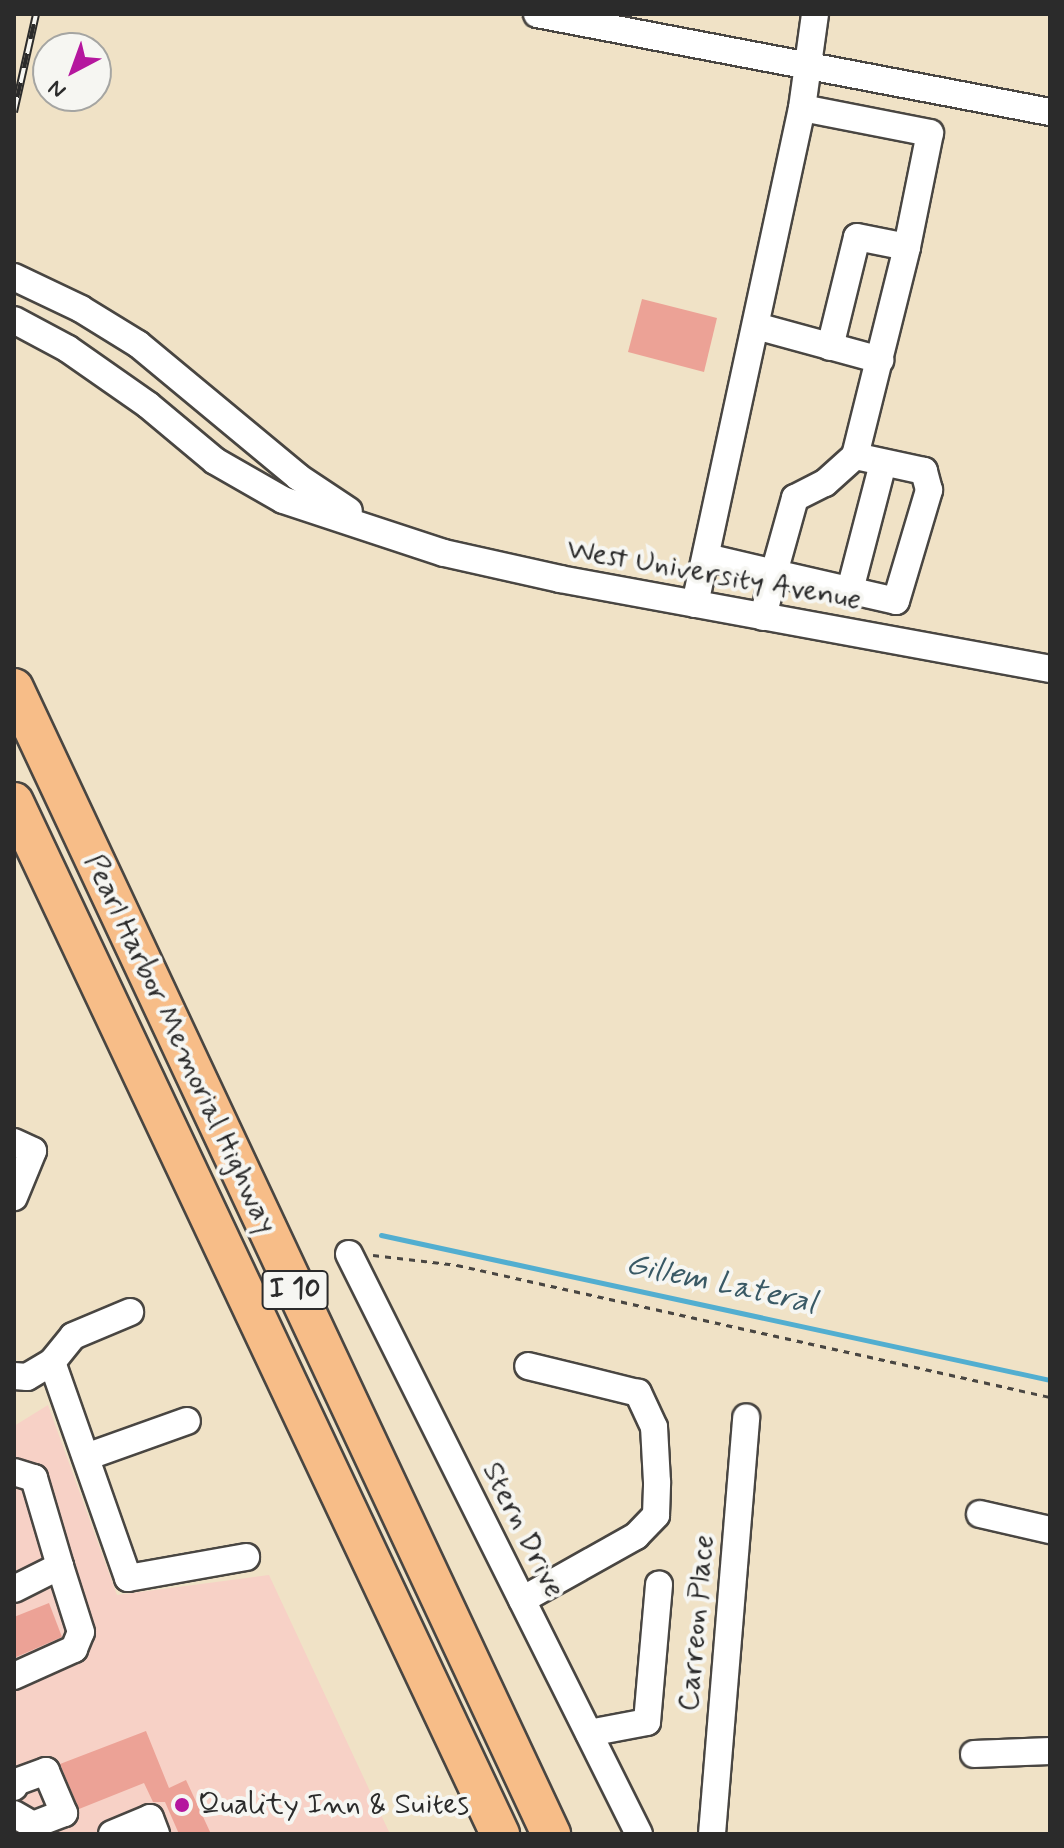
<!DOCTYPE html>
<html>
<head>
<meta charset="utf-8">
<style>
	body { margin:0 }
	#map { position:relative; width:1064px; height:1848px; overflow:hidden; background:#f0e2c6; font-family:Mynerve,sans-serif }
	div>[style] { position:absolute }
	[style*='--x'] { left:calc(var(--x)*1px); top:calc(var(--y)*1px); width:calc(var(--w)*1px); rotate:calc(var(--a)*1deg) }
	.built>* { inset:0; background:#f7d1c6 }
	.stream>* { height:5px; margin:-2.5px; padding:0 2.5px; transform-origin:2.5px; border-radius:2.5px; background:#52aed0 }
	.building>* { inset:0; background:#eca296 }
	.path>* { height:3px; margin-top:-1.5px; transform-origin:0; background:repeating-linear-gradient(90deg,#494642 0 6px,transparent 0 12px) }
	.roads { filter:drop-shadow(2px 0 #494642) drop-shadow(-2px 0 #494642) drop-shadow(0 2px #494642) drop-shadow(0 -2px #494642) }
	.minor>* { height:26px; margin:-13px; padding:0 13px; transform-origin:13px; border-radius:13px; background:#fff }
	.highway>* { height:38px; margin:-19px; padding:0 19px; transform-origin:19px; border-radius:19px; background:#f7bd88 }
	.rail>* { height:8px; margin-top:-4px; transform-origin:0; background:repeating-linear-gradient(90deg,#f6f6f2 0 15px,#2b2b2b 0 30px); box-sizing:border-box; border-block:2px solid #2b2b2b }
	.dots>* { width:22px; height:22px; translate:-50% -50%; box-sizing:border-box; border:4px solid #f6f6f2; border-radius:50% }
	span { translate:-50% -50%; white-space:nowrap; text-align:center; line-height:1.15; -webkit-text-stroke:8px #f6f6f2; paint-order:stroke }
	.shield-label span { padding:2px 6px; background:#f6f6f2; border:2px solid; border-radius:6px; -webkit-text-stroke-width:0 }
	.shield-label { font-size:28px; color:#2b2b2b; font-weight:700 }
	.street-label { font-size:30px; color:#2b2b2b }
	.poi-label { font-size:30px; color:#2b2b2b }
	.left { translate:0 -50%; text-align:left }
	.water-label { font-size:32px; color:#395965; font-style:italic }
	.frame { position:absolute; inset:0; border:16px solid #2b2b2b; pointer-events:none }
	.north { position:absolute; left:32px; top:32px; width:80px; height:80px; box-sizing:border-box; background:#f6f6f2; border:2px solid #a5a5a2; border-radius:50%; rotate:221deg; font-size:22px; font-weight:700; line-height:32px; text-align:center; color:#2b2b2b }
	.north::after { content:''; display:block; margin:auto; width:28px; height:36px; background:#b5179e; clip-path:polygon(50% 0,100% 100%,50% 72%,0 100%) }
</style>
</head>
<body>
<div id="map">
	<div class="built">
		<div style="clip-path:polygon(48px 1405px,117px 1595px,269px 1575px,390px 1834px,14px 1834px,14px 1426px)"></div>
	</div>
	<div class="stream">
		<div style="--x:381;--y:1235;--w:685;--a:12.23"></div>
	</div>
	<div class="building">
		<div style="clip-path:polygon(642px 299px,717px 318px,704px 372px,628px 352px)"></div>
		<div style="clip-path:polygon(49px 1603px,62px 1637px,14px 1658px,14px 1617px)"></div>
		<div style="clip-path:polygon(146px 1731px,169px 1788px,186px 1780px,211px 1834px,179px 1834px,165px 1802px,153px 1802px,144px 1783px,79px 1809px,60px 1764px)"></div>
	</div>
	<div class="path">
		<div style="--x:373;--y:1255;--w:85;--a:6.8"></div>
		<div style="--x:457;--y:1265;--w:608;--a:12.55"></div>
	</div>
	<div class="roads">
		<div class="minor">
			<div style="--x:537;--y:14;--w:522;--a:10.82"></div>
			<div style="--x:14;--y:277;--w:74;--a:25.5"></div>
			<div style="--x:81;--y:309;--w:67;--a:31.6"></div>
			<div style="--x:138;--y:344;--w:208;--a:39.7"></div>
			<div style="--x:298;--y:477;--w:61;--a:33.7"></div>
			<div style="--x:14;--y:320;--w:61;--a:28.2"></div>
			<div style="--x:68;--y:349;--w:98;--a:35"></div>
			<div style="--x:148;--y:405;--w:87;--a:39.9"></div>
			<div style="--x:215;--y:461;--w:78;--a:29.8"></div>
			<div style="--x:283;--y:500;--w:169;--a:18.2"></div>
			<div style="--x:444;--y:553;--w:119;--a:12.6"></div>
			<div style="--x:560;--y:579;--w:498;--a:10.4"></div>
			<div style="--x:756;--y:326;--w:129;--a:15.3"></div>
			<div style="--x:830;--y:347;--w:113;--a:-76.2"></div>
			<div style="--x:857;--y:237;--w:51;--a:11.3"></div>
			<div style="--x:706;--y:557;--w:70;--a:13.2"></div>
			<div style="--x:774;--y:573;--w:78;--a:-74.4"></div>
			<div style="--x:795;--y:498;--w:34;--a:-27"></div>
			<div style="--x:825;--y:483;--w:40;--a:-42"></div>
			<div style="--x:850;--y:590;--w:131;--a:-75.4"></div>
			<div style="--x:695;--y:604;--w:507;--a:-77.83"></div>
			<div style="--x:802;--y:108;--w:95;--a:-82.1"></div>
			<div style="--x:763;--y:617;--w:45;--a:-76"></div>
			<div style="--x:774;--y:573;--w:125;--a:12.9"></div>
			<div style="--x:896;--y:601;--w:116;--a:-73.4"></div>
			<div style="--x:929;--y:490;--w:20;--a:-105"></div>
			<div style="--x:924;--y:471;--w:71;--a:-167.7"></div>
			<div style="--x:855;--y:456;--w:215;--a:-76"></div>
			<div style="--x:907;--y:247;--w:116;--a:-78.6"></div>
			<div style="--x:930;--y:133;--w:130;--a:-168.9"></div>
			<div style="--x:14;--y:1142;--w:21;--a:25"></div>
			<div style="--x:33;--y:1151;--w:50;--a:112.4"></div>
			<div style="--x:349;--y:1254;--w:648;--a:63.43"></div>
			<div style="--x:52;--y:1362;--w:229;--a:70.6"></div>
			<div style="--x:128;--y:1578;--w:120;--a:-10.1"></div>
			<div style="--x:14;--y:1376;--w:13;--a:4"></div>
			<div style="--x:27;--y:1377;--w:29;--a:-31"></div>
			<div style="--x:52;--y:1362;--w:33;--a:-51"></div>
			<div style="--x:73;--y:1336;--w:62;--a:-22.8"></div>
			<div style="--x:86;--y:1457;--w:107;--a:-19.6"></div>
			<div style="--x:14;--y:1472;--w:21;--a:17"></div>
			<div style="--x:34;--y:1478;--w:92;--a:73.5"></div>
			<div style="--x:60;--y:1566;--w:51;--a:153.4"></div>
			<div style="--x:980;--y:1514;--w:72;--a:12.9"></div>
			<div style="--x:522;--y:1600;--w:131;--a:-29.3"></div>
			<div style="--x:636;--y:1536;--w:29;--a:-46"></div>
			<div style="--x:656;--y:1515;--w:33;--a:-88"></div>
			<div style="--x:657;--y:1482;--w:55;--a:-93.1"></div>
			<div style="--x:654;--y:1427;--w:38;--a:-115"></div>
			<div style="--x:638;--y:1393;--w:113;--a:-166.2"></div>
			<div style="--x:14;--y:1676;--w:66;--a:-24.2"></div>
			<div style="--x:74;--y:1649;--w:18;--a:-68"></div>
			<div style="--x:81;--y:1632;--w:69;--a:-107.7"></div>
			<div style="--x:589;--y:1733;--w:59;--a:-10.7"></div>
			<div style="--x:647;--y:1722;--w:138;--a:-85"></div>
			<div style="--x:974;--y:1754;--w:76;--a:-2.3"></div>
			<div style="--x:14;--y:1787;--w:5;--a:-68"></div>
			<div style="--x:16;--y:1782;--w:32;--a:-20"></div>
			<div style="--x:46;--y:1771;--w:46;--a:66.8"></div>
			<div style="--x:64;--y:1813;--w:33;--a:159"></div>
			<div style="--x:33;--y:1825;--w:22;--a:-150"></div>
			<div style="--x:112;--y:1834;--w:41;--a:-22.8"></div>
			<div style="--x:150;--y:1818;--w:17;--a:69"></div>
			<div style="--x:712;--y:1834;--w:418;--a:-85.3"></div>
		</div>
		<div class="highway">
			<div style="--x:14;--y:688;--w:1266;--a:64.89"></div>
			<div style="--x:14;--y:802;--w:1141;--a:64.78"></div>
		</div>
	</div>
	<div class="rail">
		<div style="--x:14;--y:112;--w:100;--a:-77.3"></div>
	</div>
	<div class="dots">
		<div style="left:182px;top:1805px;background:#b5179e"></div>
	</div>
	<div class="shield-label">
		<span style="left:295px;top:1290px">I 10</span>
	</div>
	<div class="street-label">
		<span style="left:714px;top:575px;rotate:10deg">West University Avenue</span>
		<span style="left:180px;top:1044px;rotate:65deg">Pearl Harbor Memorial Highway</span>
		<span style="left:523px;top:1530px;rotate:63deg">Stern Drive</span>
		<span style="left:697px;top:1623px;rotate:-85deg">Carreon Place</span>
	</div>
	<div class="poi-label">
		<span class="left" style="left:198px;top:1805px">Quality Inn &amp; Suites</span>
	</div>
	<div class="water-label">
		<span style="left:721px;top:1284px;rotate:12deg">Gillem Lateral</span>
	</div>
	<div class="frame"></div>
	<div class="north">N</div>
</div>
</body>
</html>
